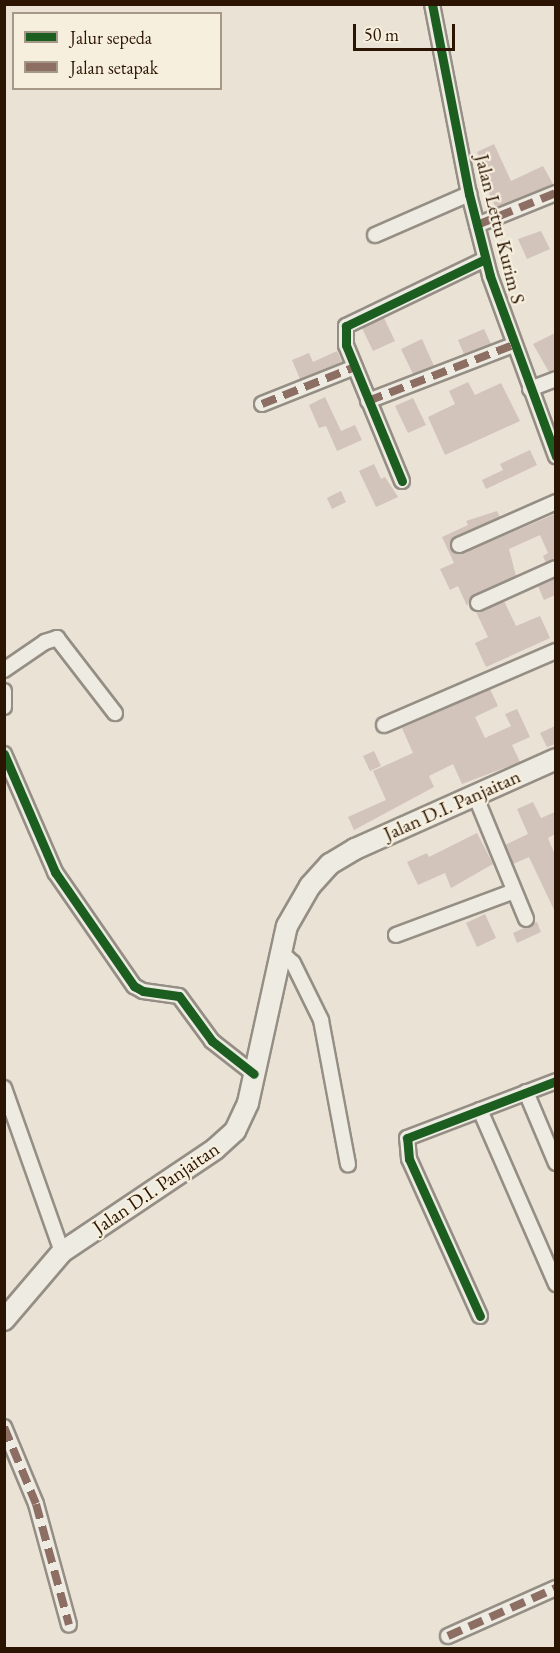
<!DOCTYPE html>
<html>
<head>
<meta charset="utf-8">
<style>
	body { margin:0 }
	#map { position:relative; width:560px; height:1653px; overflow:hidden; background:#eae3d5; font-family:"EB Garamond",serif }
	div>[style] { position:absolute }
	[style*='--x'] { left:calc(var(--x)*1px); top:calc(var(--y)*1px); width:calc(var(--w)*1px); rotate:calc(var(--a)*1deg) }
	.building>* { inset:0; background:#d2c3bb }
	.roads { filter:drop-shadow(2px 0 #958e84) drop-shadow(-2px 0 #958e84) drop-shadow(0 2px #958e84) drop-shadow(0 -2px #958e84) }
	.street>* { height:14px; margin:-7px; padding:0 7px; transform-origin:7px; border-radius:7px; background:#eeebe3 }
	.secondary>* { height:20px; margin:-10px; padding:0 10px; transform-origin:10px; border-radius:10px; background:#eeebe3 }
	.quiet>* { height:8px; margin-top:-4px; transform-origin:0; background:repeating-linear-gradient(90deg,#8d6e63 0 15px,transparent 0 23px) }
	.cycleway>* { height:9px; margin:-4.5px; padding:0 4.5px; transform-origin:4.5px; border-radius:4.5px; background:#1b5e20 }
	span { translate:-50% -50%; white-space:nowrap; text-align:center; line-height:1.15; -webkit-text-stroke:4.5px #f7efde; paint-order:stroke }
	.street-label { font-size:20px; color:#2b1502 }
	.frame { position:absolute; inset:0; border:6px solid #2b1502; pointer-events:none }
	.legend { position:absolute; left:12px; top:12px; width:210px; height:78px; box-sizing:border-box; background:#f7efde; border:2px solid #a59886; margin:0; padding:8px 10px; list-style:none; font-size:18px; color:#2b1502 }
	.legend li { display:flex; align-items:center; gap:12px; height:30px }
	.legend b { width:30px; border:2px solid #a59886 }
	.scale { position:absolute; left:353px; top:24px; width:102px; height:27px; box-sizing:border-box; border:3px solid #2b1502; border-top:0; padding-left:8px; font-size:18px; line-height:21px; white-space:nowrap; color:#2b1502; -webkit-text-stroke:4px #f7efde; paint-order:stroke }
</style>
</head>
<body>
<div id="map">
	<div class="building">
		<div style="clip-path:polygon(494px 144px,511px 181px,543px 166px,553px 184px,496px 208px,488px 191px,494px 189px,477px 152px)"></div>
		<div style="clip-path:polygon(541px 231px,550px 249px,527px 259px,518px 239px)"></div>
		<div style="clip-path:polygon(384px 318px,395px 341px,373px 351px,362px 328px)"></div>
		<div style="clip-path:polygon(484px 329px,491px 344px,464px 354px,458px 340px)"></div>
		<div style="clip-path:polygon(555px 333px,555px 370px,549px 372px,533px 344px)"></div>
		<div style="clip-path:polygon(422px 339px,434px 366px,413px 374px,401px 349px)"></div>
		<div style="clip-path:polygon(337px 351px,342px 362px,300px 379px,292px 360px,309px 353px,313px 362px)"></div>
		<div style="clip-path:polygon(468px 382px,475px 395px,501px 383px,520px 421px,445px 455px,428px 417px,455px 404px,449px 391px)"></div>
		<div style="clip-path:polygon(325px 397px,341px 431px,355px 425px,362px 440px,337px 451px,326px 426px,319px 428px,309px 405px)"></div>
		<div style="clip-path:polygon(413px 398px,426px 425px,408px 433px,395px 406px)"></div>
		<div style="clip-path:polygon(530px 450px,537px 465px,486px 489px,482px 480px,503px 470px,500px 464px)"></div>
		<div style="clip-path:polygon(374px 464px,381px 479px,385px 477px,398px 497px,376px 507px,359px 471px)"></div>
		<div style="clip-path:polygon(341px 491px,346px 502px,332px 509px,327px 498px)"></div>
		<div style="clip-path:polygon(497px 511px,500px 517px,452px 539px,453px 552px,463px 553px,555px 514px,555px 559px,546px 563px,543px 556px,548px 553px,540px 535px,509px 549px,516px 576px,474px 595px,467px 606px,458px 586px,450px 590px,440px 569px,454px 563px,442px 537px,468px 525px,466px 521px)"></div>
		<div style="clip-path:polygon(555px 578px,555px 595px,544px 600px,538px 586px)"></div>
		<div style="clip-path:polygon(504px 601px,516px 626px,540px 616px,550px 638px,486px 667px,475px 643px,488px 637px,476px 612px)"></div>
		<div style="clip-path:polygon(490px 689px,498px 706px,475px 717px,485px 738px,511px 726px,505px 714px,517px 709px,530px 737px,512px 745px,520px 762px,462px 784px,453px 764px,429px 776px,434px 787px,354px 830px,348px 817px,386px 800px,373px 771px,413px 753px,402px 728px)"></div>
		<div style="clip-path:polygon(555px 726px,555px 744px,547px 747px,540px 733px)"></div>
		<div style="clip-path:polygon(374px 751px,381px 766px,370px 771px,363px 756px)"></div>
		<div style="clip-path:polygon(533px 802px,541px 818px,555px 812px,555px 834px,548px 838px,555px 855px,555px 912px,529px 857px,513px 864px,505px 845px,528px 834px,517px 809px)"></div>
		<div style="clip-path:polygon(477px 833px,493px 864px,451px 888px,445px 873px,418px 885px,407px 862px,427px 853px,429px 857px)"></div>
		<div style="clip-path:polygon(485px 914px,496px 938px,477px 947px,466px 923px)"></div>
		<div style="clip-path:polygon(537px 922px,541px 932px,517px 943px,513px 933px)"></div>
	</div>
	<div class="roads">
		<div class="street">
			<div style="--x:432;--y:4;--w:194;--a:79"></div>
			<div style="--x:469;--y:194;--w:85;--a:75.6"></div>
			<div style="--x:490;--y:276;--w:192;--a:69.9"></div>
			<div style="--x:477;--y:225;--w:85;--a:-22.1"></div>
			<div style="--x:375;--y:235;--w:103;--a:-23.6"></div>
			<div style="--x:530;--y:389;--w:28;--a:-21"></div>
			<div style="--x:368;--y:401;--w:155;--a:-21.1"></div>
			<div style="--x:262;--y:404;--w:100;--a:-21.7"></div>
			<div style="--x:402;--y:481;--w:147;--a:-112.4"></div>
			<div style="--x:346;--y:345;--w:19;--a:-90"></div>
			<div style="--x:346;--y:326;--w:154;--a:-25.7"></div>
			<div style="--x:459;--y:545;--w:106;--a:-23.9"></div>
			<div style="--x:478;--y:603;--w:85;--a:-24.2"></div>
			<div style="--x:4;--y:670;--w:50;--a:-34.3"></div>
			<div style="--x:45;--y:642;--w:13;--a:-18"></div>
			<div style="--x:57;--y:638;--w:95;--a:52.3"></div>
			<div style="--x:4;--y:691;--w:16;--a:90"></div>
			<div style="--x:384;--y:725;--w:187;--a:-23.3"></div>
			<div style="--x:4;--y:754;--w:129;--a:66.6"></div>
			<div style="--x:55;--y:872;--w:139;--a:55.3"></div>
			<div style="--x:134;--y:986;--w:10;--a:29"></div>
			<div style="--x:143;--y:991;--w:36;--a:8"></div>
			<div style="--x:179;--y:996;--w:56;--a:53.7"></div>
			<div style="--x:212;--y:1041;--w:53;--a:38.2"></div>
			<div style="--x:475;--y:795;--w:134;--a:67.6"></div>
			<div style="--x:396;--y:935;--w:126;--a:-20.4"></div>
			<div style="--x:281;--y:952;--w:16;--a:43"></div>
			<div style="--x:293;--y:963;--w:64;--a:63.8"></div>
			<div style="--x:321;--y:1020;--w:147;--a:79.4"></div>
			<div style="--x:4;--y:1088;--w:174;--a:70.5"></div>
			<div style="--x:526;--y:1092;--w:77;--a:67.1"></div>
			<div style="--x:480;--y:1110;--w:190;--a:66.4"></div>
			<div style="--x:480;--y:1316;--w:172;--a:-114.3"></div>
			<div style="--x:409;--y:1159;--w:21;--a:-95"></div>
			<div style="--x:407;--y:1138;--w:160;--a:-20.9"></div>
			<div style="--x:4;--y:1427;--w:83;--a:67.4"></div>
			<div style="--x:36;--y:1504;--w:125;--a:74.7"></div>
			<div style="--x:448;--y:1636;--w:118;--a:-24"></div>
		</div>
		<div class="secondary">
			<div style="--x:4;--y:1320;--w:89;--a:-49.5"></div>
			<div style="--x:62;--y:1252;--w:184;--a:-33.9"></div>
			<div style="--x:215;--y:1149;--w:27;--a:-42"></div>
			<div style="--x:235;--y:1131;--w:31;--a:-65"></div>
			<div style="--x:248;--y:1103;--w:181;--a:-77.6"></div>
			<div style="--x:287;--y:926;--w:46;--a:-60.1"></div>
			<div style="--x:310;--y:886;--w:30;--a:-48"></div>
			<div style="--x:330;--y:864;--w:29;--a:-31"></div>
			<div style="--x:355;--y:849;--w:220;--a:-24.1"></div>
		</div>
	</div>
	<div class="quiet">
		<div style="--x:477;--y:225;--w:85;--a:-22.1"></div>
		<div style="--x:368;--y:401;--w:155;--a:-21.1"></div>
		<div style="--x:262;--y:404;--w:100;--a:-21.7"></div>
		<div style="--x:4;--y:1427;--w:83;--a:67.4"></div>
		<div style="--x:36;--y:1504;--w:125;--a:74.7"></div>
		<div style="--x:448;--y:1636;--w:118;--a:-24"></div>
	</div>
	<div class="cycleway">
		<div style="--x:432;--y:4;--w:194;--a:79"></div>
		<div style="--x:469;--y:194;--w:85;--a:75.6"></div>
		<div style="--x:490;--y:276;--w:192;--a:69.9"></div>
		<div style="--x:402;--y:481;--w:147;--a:-112.4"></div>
		<div style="--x:346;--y:345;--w:19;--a:-90"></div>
		<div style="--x:346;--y:326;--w:154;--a:-25.7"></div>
		<div style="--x:4;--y:754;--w:129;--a:66.6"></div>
		<div style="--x:55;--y:872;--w:139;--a:55.3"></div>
		<div style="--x:134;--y:986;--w:10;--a:29"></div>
		<div style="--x:143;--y:991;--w:36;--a:8"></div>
		<div style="--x:179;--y:996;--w:56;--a:53.7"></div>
		<div style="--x:212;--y:1041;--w:53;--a:38.2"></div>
		<div style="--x:480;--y:1316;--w:172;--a:-114.3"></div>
		<div style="--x:409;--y:1159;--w:21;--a:-95"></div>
		<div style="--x:407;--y:1138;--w:160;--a:-20.9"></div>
	</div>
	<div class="street-label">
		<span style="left:500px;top:229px;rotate:76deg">Jalan Lettu Kurim S</span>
		<span style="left:452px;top:805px;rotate:-24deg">Jalan D.I. Panjaitan</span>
		<span style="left:156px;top:1188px;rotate:-34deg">Jalan D.I. Panjaitan</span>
	</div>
	<div class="frame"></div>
	<ul class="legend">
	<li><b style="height:8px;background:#1b5e20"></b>Jalur sepeda</li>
	<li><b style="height:8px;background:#8d6e63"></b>Jalan setapak</li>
	</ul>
	<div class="scale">50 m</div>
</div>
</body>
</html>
